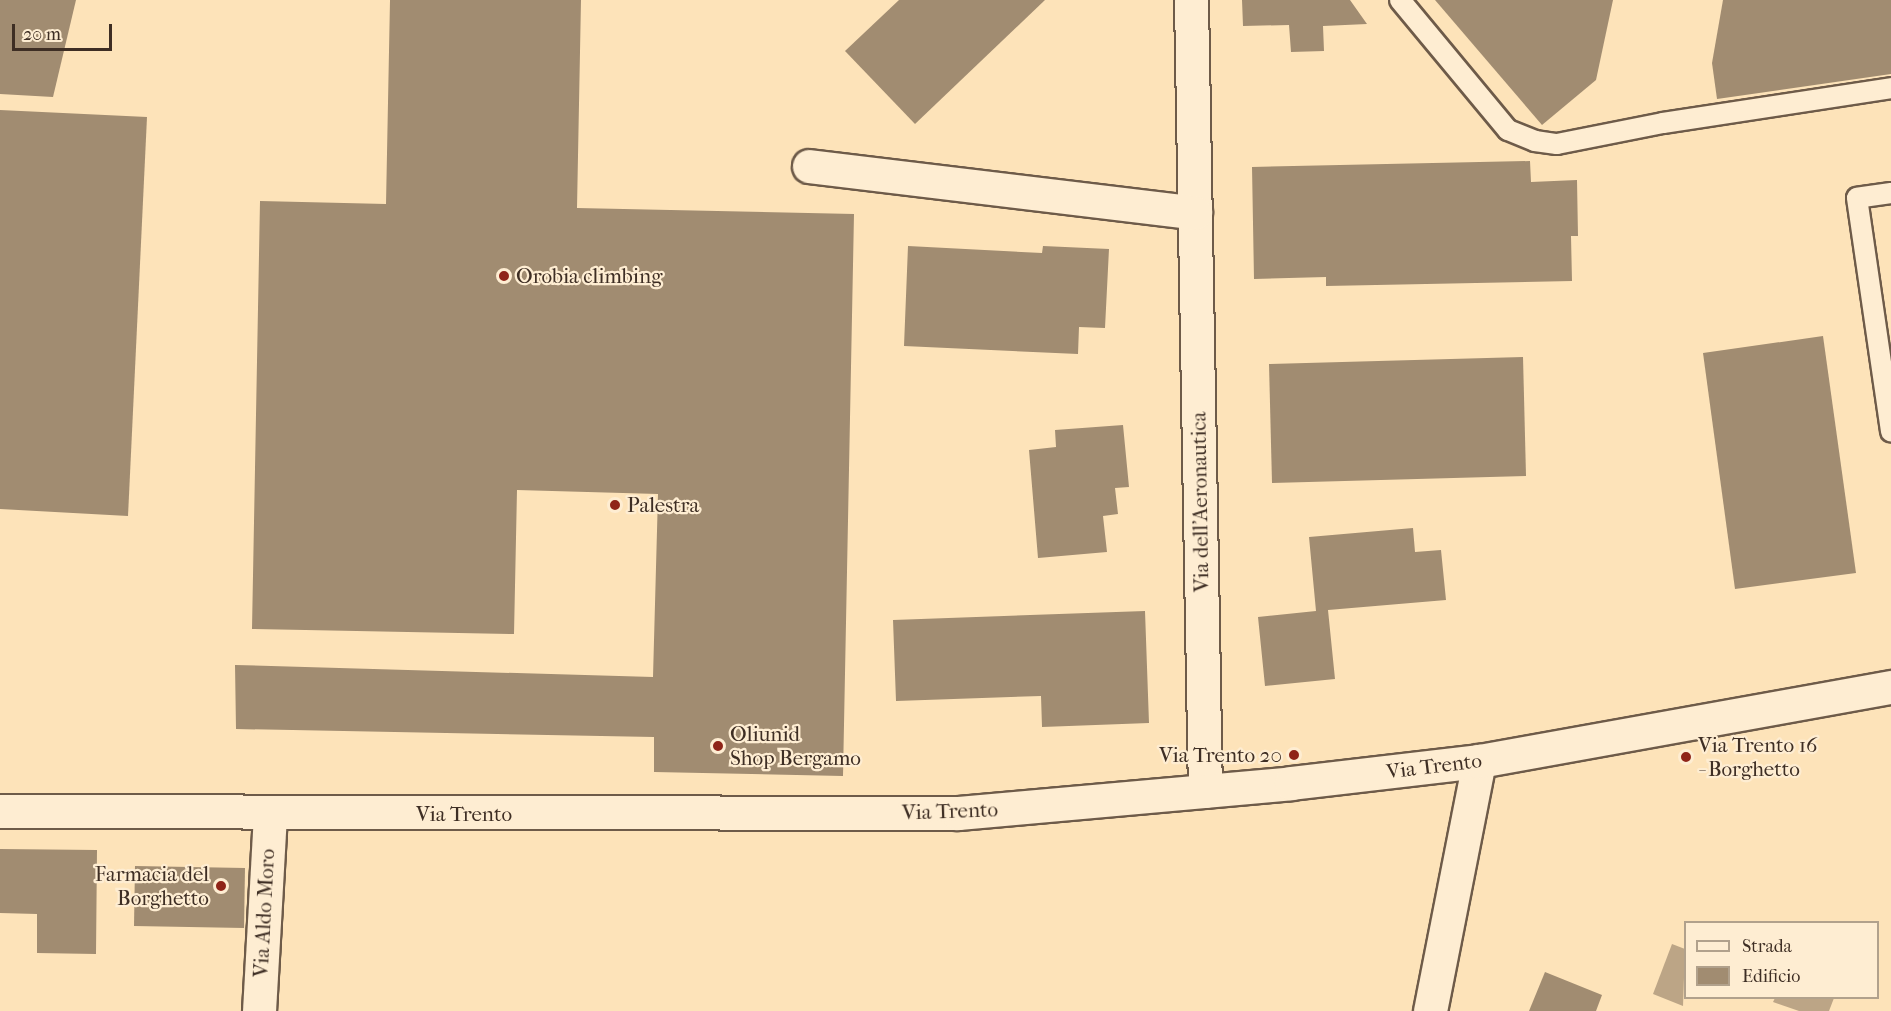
<!DOCTYPE html>
<html>
<head>
<meta charset="utf-8">
<style>
	body { margin:0 }
	#map { position:relative; width:1891px; height:1011px; overflow:hidden; background:#fde3b9; font-family:"IM FELL French Canon",serif }
	div>[style] { position:absolute }
	[style*='--x'] { left:calc(var(--x)*1px); top:calc(var(--y)*1px); width:calc(var(--w)*1px); rotate:calc(var(--a)*1deg) }
	.water>* { inset:0; background:#bca586 }
	.building>* { inset:0; background:#a18c71 }
	.roads { filter:drop-shadow(2px 0 #6e5b49) drop-shadow(-2px 0 #6e5b49) drop-shadow(0 2px #6e5b49) drop-shadow(0 -2px #6e5b49) }
	.lane>* { height:20px; margin:-10px; padding:0 10px; transform-origin:10px; border-radius:10px; background:#feedd2 }
	.street>* { height:33px; margin:-16.5px; padding:0 16.5px; transform-origin:16.5px; border-radius:16.5px; background:#feedd2 }
	.secondary>* { height:33px; margin:-16.5px; padding:0 16.5px; transform-origin:16.5px; border-radius:16.5px; background:#feedd2 }
	.dots>* { width:16px; height:16px; translate:-50% -50%; box-sizing:border-box; border:3px solid #feedd2; border-radius:50% }
	span { translate:-50% -50%; white-space:nowrap; text-align:center; line-height:1.15; -webkit-text-stroke:4.5px #feedd2; paint-order:stroke }
	.poi-label { font-size:21px; color:#3e2e24 }
	.left { translate:0 -50%; text-align:left }
	.right { translate:-100% -50%; text-align:right }
	.street-label { font-size:21px; color:#3e2e24 }
	.legend { position:absolute; left:1684px; top:921px; width:195px; height:78px; box-sizing:border-box; background:#feedd2; border:2px solid #b1a18c; margin:0; padding:8px 10px; list-style:none; font-size:18px; color:#3e2e24 }
	.legend li { display:flex; align-items:center; gap:12px; height:30px }
	.legend b { width:30px; border:2px solid #b1a18c }
	.scale { position:absolute; left:12px; top:24px; width:100px; height:27px; box-sizing:border-box; border:3px solid #3e2e24; border-top:0; padding-left:8px; font-size:18px; line-height:21px; white-space:nowrap; color:#3e2e24; -webkit-text-stroke:4px #feedd2; paint-order:stroke }
</style>
</head>
<body>
<div id="map">
	<div class="water">
		<div style="clip-path:polygon(1672px 944px,1685px 949px,1683px 1006px,1653px 994px)"></div>
		<div style="clip-path:polygon(1775px 998px,1834px 998px,1829px 1011px,1799px 1011px,1773px 1002px)"></div>
	</div>
	<div class="building">
		<div style="clip-path:polygon(0 0,76px 0,53px 97px,0 94px)"></div>
		<div style="clip-path:polygon(390px 0,581px 0,577px 208px,854px 214px,843px 776px,654px 772px,654px 737px,236px 729px,235px 665px,653px 677px,658px 494px,517px 490px,514px 634px,252px 629px,260px 201px,386px 204px)"></div>
		<div style="clip-path:polygon(899px 0,1045px 0,915px 124px,845px 51px)"></div>
		<div style="clip-path:polygon(1242px 0,1350px 0,1367px 24px,1323px 26px,1324px 51px,1291px 52px,1289px 25px,1243px 26px)"></div>
		<div style="clip-path:polygon(1435px 0,1613px 0,1596px 80px,1542px 125px)"></div>
		<div style="clip-path:polygon(1723px 0,1891px 0,1891px 74px,1717px 99px,1712px 63px)"></div>
		<div style="clip-path:polygon(0 110px,147px 117px,128px 516px,0 509px)"></div>
		<div style="clip-path:polygon(1530px 161px,1531px 182px,1577px 180px,1578px 236px,1571px 236px,1572px 281px,1326px 286px,1326px 277px,1254px 279px,1252px 167px)"></div>
		<div style="clip-path:polygon(908px 246px,1042px 253px,1043px 246px,1109px 249px,1105px 328px,1079px 327px,1078px 354px,904px 346px)"></div>
		<div style="clip-path:polygon(1823px 336px,1856px 573px,1735px 589px,1703px 353px)"></div>
		<div style="clip-path:polygon(1523px 357px,1526px 476px,1272px 483px,1269px 364px)"></div>
		<div style="clip-path:polygon(1123px 425px,1129px 487px,1115px 488px,1118px 514px,1103px 516px,1107px 552px,1038px 558px,1029px 450px,1056px 447px,1055px 430px)"></div>
		<div style="clip-path:polygon(1413px 528px,1415px 552px,1441px 550px,1446px 600px,1328px 610px,1335px 679px,1265px 686px,1258px 617px,1316px 611px,1309px 537px)"></div>
		<div style="clip-path:polygon(1145px 611px,1149px 723px,1042px 727px,1041px 696px,896px 701px,893px 620px)"></div>
		<div style="clip-path:polygon(0 849px,97px 850px,96px 954px,37px 953px,37px 914px,0 913px)"></div>
		<div style="clip-path:polygon(135px 866px,245px 868px,244px 928px,134px 926px)"></div>
		<div style="clip-path:polygon(1545px 972px,1602px 995px,1596px 1011px,1529px 1011px)"></div>
	</div>
	<div class="roads">
		<div class="lane">
			<div style="--x:1400;--y:0;--w:169;--a:50.3"></div>
			<div style="--x:1508;--y:130;--w:29;--a:22"></div>
			<div style="--x:1535;--y:141;--w:22;--a:8"></div>
			<div style="--x:1557;--y:144;--w:108;--a:-11.2"></div>
			<div style="--x:1663;--y:123;--w:231;--a:-8.7"></div>
			<div style="--x:1891;--y:193;--w:34;--a:172"></div>
			<div style="--x:1857;--y:198;--w:236;--a:81.7"></div>
		</div>
		<div class="street">
			<div style="--x:1191;--y:0;--w:791;--a:88.99"></div>
			<div style="--x:809;--y:166;--w:389;--a:6.9"></div>
			<div style="--x:259;--y:1011;--w:197;--a:-86.8"></div>
			<div style="--x:1430;--y:1011;--w:255;--a:-78.9"></div>
		</div>
		<div class="secondary">
			<div style="--x:0;--y:811;--w:958;--a:0.12"></div>
			<div style="--x:958;--y:813;--w:334;--a:-5.1"></div>
			<div style="--x:1291;--y:783;--w:189;--a:-6.7"></div>
			<div style="--x:1479;--y:761;--w:419;--a:-10.2"></div>
		</div>
	</div>
	<div class="dots">
		<div style="left:504px;top:276px;background:#8f2418"></div>
		<div style="left:615px;top:505px;background:#8f2418"></div>
		<div style="left:718px;top:746px;background:#8f2418"></div>
		<div style="left:1294px;top:755px;background:#8f2418"></div>
		<div style="left:1686px;top:757px;background:#8f2418"></div>
		<div style="left:221px;top:886px;background:#8f2418"></div>
	</div>
	<div class="poi-label">
		<span class="left" style="left:516px;top:276px">Orobia climbing</span>
		<span class="left" style="left:627px;top:505px">Palestra</span>
		<span class="left" style="left:730px;top:746px">Oliunid<br>Shop Bergamo</span>
		<span class="left" style="left:1698px;top:757px">Via Trento 16<br>- Borghetto</span>
		<span class="right" style="left:1282px;top:755px">Via Trento 20</span>
		<span class="right" style="left:209px;top:886px">Farmacia del<br>Borghetto</span>
	</div>
	<div class="street-label">
		<span style="left:1200px;top:502px;rotate:-91deg">Via dell'Aeronautica</span>
		<span style="left:1434px;top:766px;rotate:-7deg">Via Trento</span>
		<span style="left:950px;top:811px;rotate:-2deg">Via Trento</span>
		<span style="left:464px;top:814px">Via Trento</span>
		<span style="left:264px;top:913px;rotate:-87deg">Via Aldo Moro</span>
	</div>
	<ul class="legend">
	<li><b style="height:8px;background:#feedd2"></b>Strada</li>
	<li><b style="height:16px;background:#a18c71"></b>Edificio</li>
	</ul>
	<div class="scale">20 m</div>
</div>
</body>
</html>
